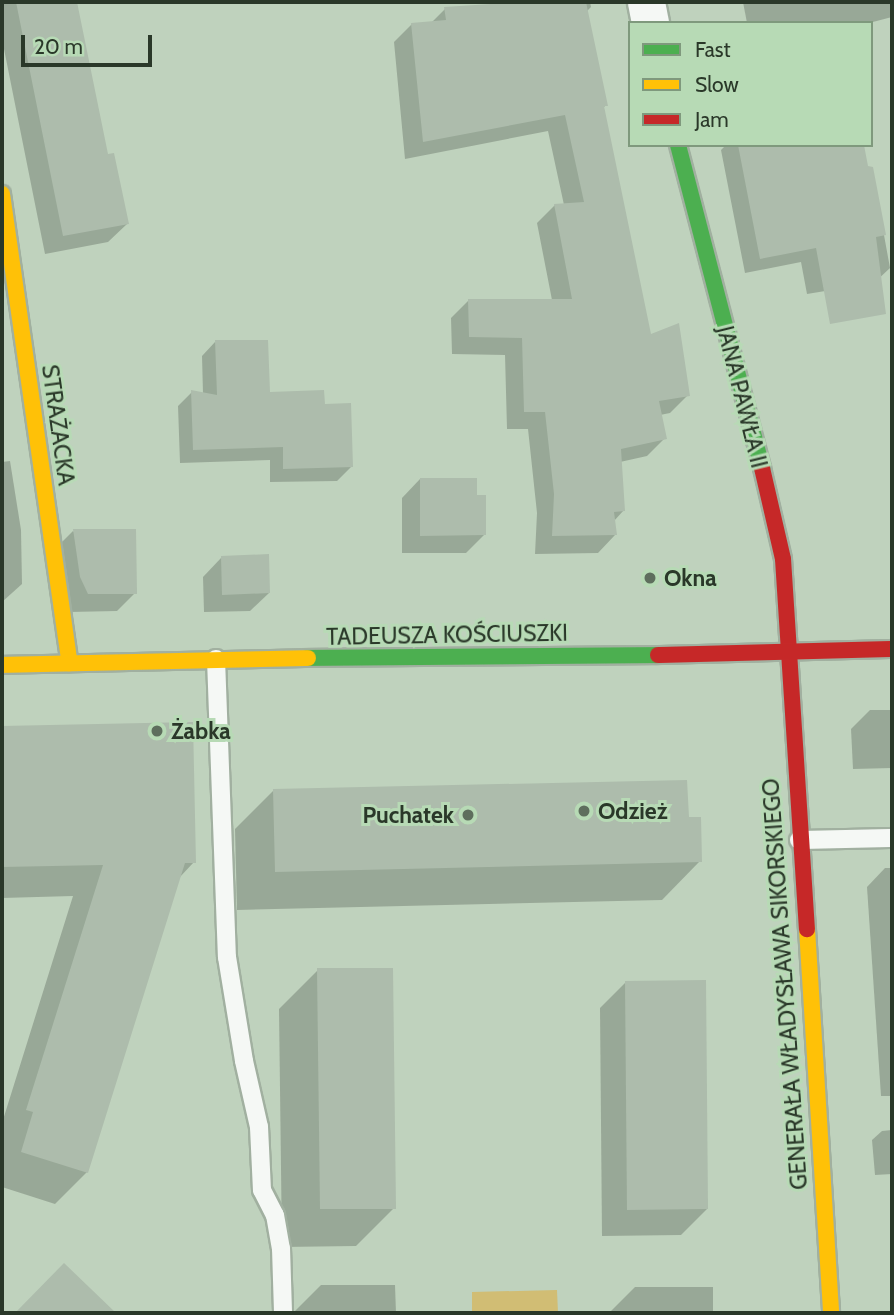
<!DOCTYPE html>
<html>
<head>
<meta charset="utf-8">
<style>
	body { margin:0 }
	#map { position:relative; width:894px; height:1315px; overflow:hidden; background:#bfd2bd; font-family:Cabin,sans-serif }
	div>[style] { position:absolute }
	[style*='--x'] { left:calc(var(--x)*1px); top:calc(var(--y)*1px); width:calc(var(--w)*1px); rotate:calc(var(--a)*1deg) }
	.green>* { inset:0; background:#d1bd74 }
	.shadow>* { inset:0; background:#0003 }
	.building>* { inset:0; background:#adbcac }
	.roads { filter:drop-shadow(2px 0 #a1b0a0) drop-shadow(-2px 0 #a1b0a0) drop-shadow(0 2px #a1b0a0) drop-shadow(0 -2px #a1b0a0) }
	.lane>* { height:18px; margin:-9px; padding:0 9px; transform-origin:9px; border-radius:9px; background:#f5f8f5 }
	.street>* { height:37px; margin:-18.5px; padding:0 18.5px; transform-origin:18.5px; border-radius:18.5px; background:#f5f8f5 }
	.fast>* { height:16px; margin:-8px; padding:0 8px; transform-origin:8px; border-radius:8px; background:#4caf50 }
	.slow>* { height:16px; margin:-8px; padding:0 8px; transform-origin:8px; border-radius:8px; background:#ffc107 }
	.jam>* { height:16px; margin:-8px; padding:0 8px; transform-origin:8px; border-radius:8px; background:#c62828 }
	.dots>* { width:19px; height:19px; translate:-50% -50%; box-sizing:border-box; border:4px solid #b7dab5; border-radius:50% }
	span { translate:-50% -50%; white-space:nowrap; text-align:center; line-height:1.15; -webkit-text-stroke:6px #b7dab5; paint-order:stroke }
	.street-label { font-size:23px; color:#2a3829 }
	.poi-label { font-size:23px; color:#2a3829; font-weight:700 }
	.left { translate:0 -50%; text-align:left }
	.right { translate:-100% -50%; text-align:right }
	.frame { position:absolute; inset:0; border:4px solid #2a3829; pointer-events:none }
	.legend { position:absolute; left:628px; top:21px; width:245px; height:126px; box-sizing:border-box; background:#b7dab5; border:2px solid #7f997d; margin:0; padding:9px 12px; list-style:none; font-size:21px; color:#2a3829 }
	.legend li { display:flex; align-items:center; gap:14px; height:35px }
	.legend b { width:35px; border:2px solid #7f997d }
	.scale { position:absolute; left:21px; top:35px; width:131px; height:32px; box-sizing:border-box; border:4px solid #2a3829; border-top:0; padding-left:9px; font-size:21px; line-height:24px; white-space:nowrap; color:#2a3829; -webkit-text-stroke:5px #b7dab5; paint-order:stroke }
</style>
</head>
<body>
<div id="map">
	<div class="green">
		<div style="clip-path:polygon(557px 1290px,558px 1313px,472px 1313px,472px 1292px)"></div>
	</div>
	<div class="shadow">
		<div style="clip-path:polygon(2px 2px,75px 2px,107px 156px,127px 224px,108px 242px,45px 254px,2px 39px)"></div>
		<div style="clip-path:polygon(509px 2px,590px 2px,591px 7px,587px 11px,606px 105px,602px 109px,650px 337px,688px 395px,670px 413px,660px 415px,665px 438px,647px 456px,620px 462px,624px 510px,614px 521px,615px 535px,598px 553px,535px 554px,537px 513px,528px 429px,507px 429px,505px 355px,452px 354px,451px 318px,469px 300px,552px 300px,537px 223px,555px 205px,564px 205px,548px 131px,405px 159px,394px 42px,412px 24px,431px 23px,445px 9px,509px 4px)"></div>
		<div style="clip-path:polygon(743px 2px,892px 2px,892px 17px,869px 23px,747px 23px)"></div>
		<div style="clip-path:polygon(726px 145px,862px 145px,867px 168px,872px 169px,890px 268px,874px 283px,807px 294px,801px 262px,745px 273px,721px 150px)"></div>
		<div style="clip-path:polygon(215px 342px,269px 394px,324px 406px,351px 467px,337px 481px,270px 482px,270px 460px,180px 463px,178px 406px,192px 392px,203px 394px,202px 356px)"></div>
		<div style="clip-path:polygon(10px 461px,21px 530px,22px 584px,2px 602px,2px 462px)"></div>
		<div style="clip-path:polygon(420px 479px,475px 497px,484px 535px,466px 553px,402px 553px,402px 498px)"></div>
		<div style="clip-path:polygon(73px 531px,135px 593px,117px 611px,69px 612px,55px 549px)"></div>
		<div style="clip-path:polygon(221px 558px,269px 593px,250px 611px,204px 612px,203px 577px)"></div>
		<div style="clip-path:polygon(870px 710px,892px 710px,892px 768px,853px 769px,851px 729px)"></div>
		<div style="clip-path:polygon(191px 724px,194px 862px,179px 878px,87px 1172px,55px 1204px,2px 1187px,2px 1123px,73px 896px,2px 898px,2px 728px)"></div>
		<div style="clip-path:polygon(274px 790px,687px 819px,700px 861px,662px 900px,237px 910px,235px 829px)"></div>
		<div style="clip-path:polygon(885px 868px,892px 868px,892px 1096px,881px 1096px,867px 887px)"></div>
		<div style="clip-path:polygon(318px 970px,394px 1208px,356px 1246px,282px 1247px,279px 1009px)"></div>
		<div style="clip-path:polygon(626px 982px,707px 1209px,681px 1235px,602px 1236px,600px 1008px)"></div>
		<div style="clip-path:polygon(892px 1130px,892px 1174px,875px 1175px,872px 1140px,882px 1131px)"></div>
		<div style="clip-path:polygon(321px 1285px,395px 1285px,396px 1313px,293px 1313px)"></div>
		<div style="clip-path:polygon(635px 1287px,713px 1287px,713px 1313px,609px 1313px)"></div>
	</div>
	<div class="building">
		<div style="clip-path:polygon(16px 2px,77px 2px,108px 154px,114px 153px,129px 224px,63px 236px)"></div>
		<div style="clip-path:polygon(522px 2px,586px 2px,608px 106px,604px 106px,651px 334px,679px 323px,690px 396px,659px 401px,667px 439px,621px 449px,625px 511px,614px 512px,617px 535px,552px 536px,554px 494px,545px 412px,524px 412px,522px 338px,469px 337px,468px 299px,572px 299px,554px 204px,584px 202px,565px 115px,423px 142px,411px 23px,446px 20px,444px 7px)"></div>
		<div style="clip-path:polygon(738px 145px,864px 145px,868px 166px,873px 167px,886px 235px,876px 237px,886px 314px,830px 324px,816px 248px,760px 259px)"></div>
		<div style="clip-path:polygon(215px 340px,268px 340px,270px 392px,324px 390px,325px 404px,351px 403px,353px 467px,283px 469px,283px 447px,193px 450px,191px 390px,217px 395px)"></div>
		<div style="clip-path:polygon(420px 478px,477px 478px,477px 495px,486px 495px,486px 535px,420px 536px)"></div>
		<div style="clip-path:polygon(73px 529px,136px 529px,137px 594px,88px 594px,80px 577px)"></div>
		<div style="clip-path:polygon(269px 554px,270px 593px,222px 595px,221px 556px)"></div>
		<div style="clip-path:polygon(193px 722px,196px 863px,185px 863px,88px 1173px,21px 1152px,33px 1112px,26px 1110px,103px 865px,2px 867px,2px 726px)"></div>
		<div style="clip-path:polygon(687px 780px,689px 817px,701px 817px,702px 862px,275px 872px,273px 789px)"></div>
		<div style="clip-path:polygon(317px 968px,393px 968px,396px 1209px,320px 1209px)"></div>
		<div style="clip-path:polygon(706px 980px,708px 1209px,627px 1210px,625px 981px)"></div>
		<div style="clip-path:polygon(64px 1263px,116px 1313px,15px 1313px)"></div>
	</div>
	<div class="roads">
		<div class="lane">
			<div style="--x:216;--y:659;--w:298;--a:87.9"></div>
			<div style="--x:227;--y:957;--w:105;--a:80.7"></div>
			<div style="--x:244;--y:1061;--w:68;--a:77.2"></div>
			<div style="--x:259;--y:1127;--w:63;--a:87.3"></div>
			<div style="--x:262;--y:1190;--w:28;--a:63"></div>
			<div style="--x:275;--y:1215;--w:34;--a:80"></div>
			<div style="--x:281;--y:1248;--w:65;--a:88.2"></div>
			<div style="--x:799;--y:840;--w:93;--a:-1.2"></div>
		</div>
		<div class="street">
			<div style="--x:646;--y:2;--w:21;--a:79"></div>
		</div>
		<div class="fast">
			<div style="--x:678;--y:145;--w:334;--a:75.4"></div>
			<div style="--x:308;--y:658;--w:350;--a:-0.5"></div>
		</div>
		<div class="slow">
			<div style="--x:2;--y:194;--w:474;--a:81.8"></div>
			<div style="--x:2;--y:665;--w:306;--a:-1.3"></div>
			<div style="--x:807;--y:929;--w:385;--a:86.4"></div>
		</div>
		<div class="jam">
			<div style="--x:762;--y:468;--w:93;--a:77"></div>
			<div style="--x:783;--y:559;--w:371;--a:86.3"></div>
			<div style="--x:658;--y:655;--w:234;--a:-1.5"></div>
		</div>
	</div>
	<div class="dots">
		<div style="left:650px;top:578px;background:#5e6e5d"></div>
		<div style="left:157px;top:731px;background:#5e6e5d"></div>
		<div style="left:584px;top:811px;background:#5e6e5d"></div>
		<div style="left:468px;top:815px;background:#5e6e5d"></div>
	</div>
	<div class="street-label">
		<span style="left:742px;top:397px;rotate:76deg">JANA PAWŁA II</span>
		<span style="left:58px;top:425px;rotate:82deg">STRAŻACKA</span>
		<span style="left:447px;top:635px;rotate:-1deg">TADEUSZA KOŚCIUSZKI</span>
		<span style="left:785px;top:984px;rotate:-94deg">GENERAŁA WŁADYSŁAWA SIKORSKIEGO</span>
	</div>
	<div class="poi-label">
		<span class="left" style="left:664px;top:578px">Okna</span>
		<span class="left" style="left:171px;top:731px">Żabka</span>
		<span class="left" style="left:598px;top:811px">Odzież</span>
		<span class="right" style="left:454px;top:815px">Puchatek</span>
	</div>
	<div class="frame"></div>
	<ul class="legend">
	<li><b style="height:9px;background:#4caf50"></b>Fast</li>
	<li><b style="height:9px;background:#ffc107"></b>Slow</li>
	<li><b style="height:9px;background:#c62828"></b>Jam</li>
	</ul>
	<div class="scale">20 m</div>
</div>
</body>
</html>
